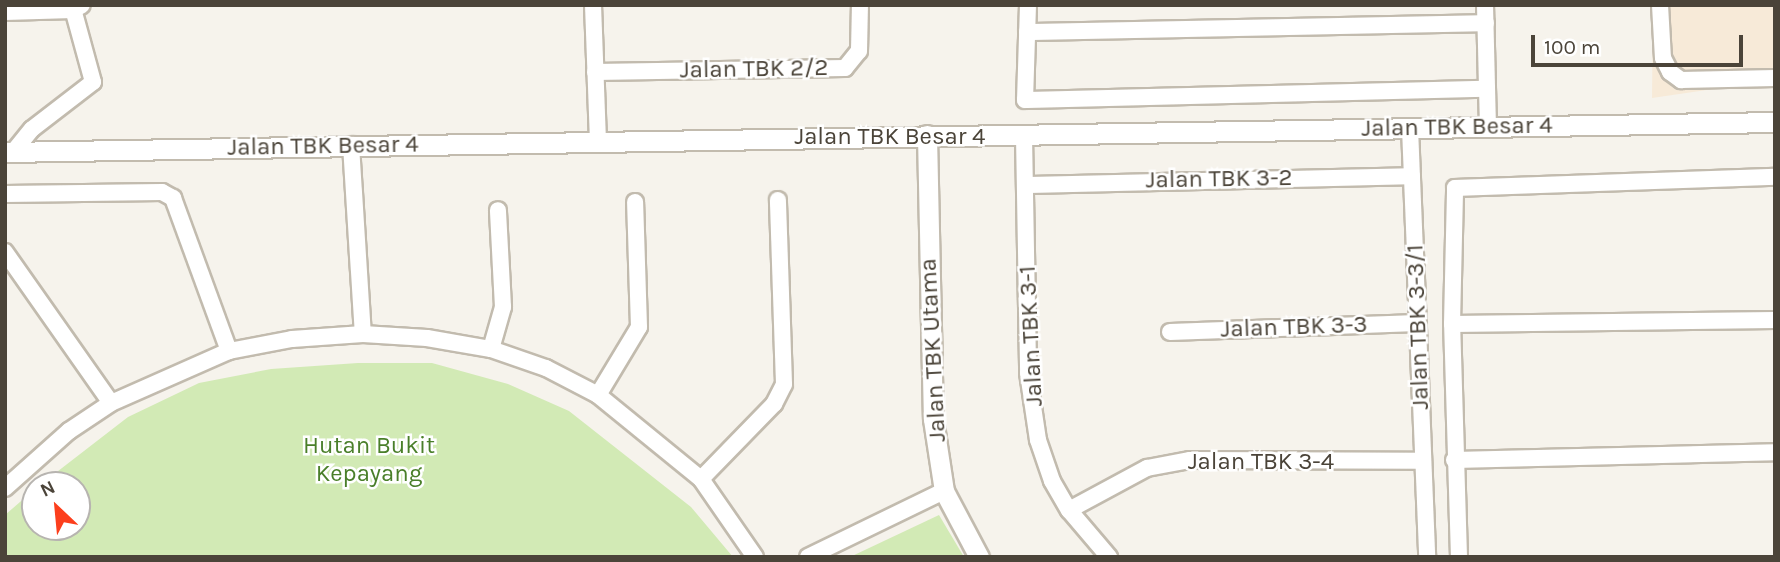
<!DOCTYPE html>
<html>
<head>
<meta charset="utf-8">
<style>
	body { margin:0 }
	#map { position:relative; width:1780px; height:562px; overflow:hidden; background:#f6f3ec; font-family:Karla,sans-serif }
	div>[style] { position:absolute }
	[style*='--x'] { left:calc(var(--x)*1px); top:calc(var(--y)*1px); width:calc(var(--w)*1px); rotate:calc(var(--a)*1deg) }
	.commercial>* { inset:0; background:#f7ead8 }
	.green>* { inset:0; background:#d2eab5 }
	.roads { filter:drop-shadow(2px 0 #c2bbae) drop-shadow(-2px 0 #c2bbae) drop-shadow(0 2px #c2bbae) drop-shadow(0 -2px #c2bbae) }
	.minor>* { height:16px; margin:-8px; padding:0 8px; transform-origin:8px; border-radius:8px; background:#fff }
	.tertiary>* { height:19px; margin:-9.5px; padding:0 9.5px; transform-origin:9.5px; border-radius:9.5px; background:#fff }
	span { translate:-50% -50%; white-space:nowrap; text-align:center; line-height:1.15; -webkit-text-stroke:5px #fff; paint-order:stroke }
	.street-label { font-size:24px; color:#4b4439 }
	.park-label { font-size:24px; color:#4a7f2a }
	.frame { position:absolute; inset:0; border:7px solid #4b4439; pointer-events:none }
	.north { position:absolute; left:21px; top:471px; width:70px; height:70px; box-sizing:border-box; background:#fff; border:2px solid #b7b4b0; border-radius:50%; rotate:334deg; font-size:19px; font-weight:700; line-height:28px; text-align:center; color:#4b4439 }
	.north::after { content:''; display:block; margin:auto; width:24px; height:32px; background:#fc3f1d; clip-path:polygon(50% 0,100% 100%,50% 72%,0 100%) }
	.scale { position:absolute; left:1531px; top:35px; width:212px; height:32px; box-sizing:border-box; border:4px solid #4b4439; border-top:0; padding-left:9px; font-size:21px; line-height:24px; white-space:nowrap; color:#4b4439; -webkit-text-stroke:5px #fff; paint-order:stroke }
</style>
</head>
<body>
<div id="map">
	<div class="commercial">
		<div style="clip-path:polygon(1653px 5px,1775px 5px,1775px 80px,1652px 98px)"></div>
	</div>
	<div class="green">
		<div style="clip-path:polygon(358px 363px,432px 363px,508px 384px,569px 411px,691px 507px,733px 557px,5px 557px,5px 515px,35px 489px,35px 527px,77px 527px,77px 485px,40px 485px,128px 417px,199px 383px,271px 369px)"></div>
		<div style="clip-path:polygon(939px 515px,964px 557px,850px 557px)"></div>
	</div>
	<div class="roads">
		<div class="minor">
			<div style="--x:593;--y:5;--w:136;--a:87.9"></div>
			<div style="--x:1028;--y:5;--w:95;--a:91.8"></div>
			<div style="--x:1025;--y:100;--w:462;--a:-1.4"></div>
			<div style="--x:1485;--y:5;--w:121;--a:88.6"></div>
			<div style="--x:1660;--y:5;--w:53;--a:86.8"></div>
			<div style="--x:1663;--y:58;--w:16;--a:63"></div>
			<div style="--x:1670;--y:72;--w:14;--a:36"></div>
			<div style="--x:1681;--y:80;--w:94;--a:-1.2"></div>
			<div style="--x:5;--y:12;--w:68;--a:-1.7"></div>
			<div style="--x:73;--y:10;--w:10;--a:-29"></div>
			<div style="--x:1027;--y:32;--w:459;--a:-1.1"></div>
			<div style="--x:595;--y:72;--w:250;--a:-0.9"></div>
			<div style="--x:845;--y:68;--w:22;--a:-51"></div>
			<div style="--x:859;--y:51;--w:46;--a:-88.8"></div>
			<div style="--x:1410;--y:128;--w:429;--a:87.7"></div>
			<div style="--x:1024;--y:136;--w:237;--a:89"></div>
			<div style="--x:1028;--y:373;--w:68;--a:81.5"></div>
			<div style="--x:1038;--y:440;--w:43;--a:71.1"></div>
			<div style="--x:1052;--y:481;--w:34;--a:60"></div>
			<div style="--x:1069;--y:510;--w:62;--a:49.6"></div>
			<div style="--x:351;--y:145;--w:189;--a:86.4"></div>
			<div style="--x:14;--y:151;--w:28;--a:-51"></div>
			<div style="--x:32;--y:129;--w:77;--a:-37.6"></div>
			<div style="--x:93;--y:82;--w:80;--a:-105.3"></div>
			<div style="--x:1026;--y:185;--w:386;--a:-1.3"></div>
			<div style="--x:5;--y:194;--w:157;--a:-0.7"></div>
			<div style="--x:162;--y:192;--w:13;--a:29"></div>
			<div style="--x:173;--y:198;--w:163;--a:69.9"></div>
			<div style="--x:5;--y:252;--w:184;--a:54.9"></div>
			<div style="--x:1452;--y:324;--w:323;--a:-0.7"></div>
			<div style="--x:1170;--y:332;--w:247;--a:-2.1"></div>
			<div style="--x:491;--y:349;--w:44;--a:-74.1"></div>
			<div style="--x:503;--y:307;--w:97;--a:-93"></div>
			<div style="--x:598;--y:395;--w:79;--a:-58.9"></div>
			<div style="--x:639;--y:327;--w:125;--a:-91.8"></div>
			<div style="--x:1454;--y:460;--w:321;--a:-1.4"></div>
			<div style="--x:701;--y:479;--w:105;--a:-45.8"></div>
			<div style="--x:774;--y:404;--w:22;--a:-63"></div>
			<div style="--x:784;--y:384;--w:184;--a:-91.9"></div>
			<div style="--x:5;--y:488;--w:86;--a:-41.7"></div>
			<div style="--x:69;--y:431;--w:50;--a:-33.7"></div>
			<div style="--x:111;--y:403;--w:129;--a:-23.8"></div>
			<div style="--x:229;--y:351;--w:64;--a:-10.8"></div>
			<div style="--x:292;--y:339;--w:71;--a:-4"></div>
			<div style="--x:363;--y:334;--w:64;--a:3.6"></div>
			<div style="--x:427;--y:338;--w:65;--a:9.8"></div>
			<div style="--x:491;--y:349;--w:58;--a:19.1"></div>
			<div style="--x:546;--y:368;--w:59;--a:27.4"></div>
			<div style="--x:598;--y:395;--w:133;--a:39.2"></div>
			<div style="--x:701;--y:479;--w:95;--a:55.3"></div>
			<div style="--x:1069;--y:510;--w:89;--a:-28.3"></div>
			<div style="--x:1147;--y:468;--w:44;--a:-10.5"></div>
			<div style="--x:1190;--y:460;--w:232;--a:0.2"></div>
			<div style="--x:808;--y:557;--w:151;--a:-25.9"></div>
			<div style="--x:1459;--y:557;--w:233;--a:-91.7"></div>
			<div style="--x:1452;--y:324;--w:136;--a:-88.7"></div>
			<div style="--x:1455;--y:188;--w:320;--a:-2"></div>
		</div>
		<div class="tertiary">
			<div style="--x:927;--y:135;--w:284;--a:88.8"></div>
			<div style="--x:933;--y:419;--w:73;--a:81.3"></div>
			<div style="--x:944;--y:491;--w:75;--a:62.1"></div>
			<div style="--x:5;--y:152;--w:1770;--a:-0.97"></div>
		</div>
	</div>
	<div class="street-label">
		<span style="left:754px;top:69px;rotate:-1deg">Jalan TBK 2/2</span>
		<span style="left:1457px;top:127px;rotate:-1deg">Jalan TBK Besar 4</span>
		<span style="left:890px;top:137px">Jalan TBK Besar 4</span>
		<span style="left:323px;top:146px;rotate:-1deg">Jalan TBK Besar 4</span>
		<span style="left:1219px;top:179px;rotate:-1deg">Jalan TBK 3-2</span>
		<span style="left:1294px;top:327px;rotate:-2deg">Jalan TBK 3-3</span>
		<span style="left:1418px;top:327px;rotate:-92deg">Jalan TBK 3-3/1</span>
		<span style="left:1031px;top:336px;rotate:-93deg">Jalan TBK 3-1</span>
		<span style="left:933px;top:350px;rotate:-93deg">Jalan TBK Utama</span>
		<span style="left:1261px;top:462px">Jalan TBK 3-4</span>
	</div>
	<div class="park-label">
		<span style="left:369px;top:460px">Hutan Bukit<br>Kepayang</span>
	</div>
	<div class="frame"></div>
	<div class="north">N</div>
	<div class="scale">100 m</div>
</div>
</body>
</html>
